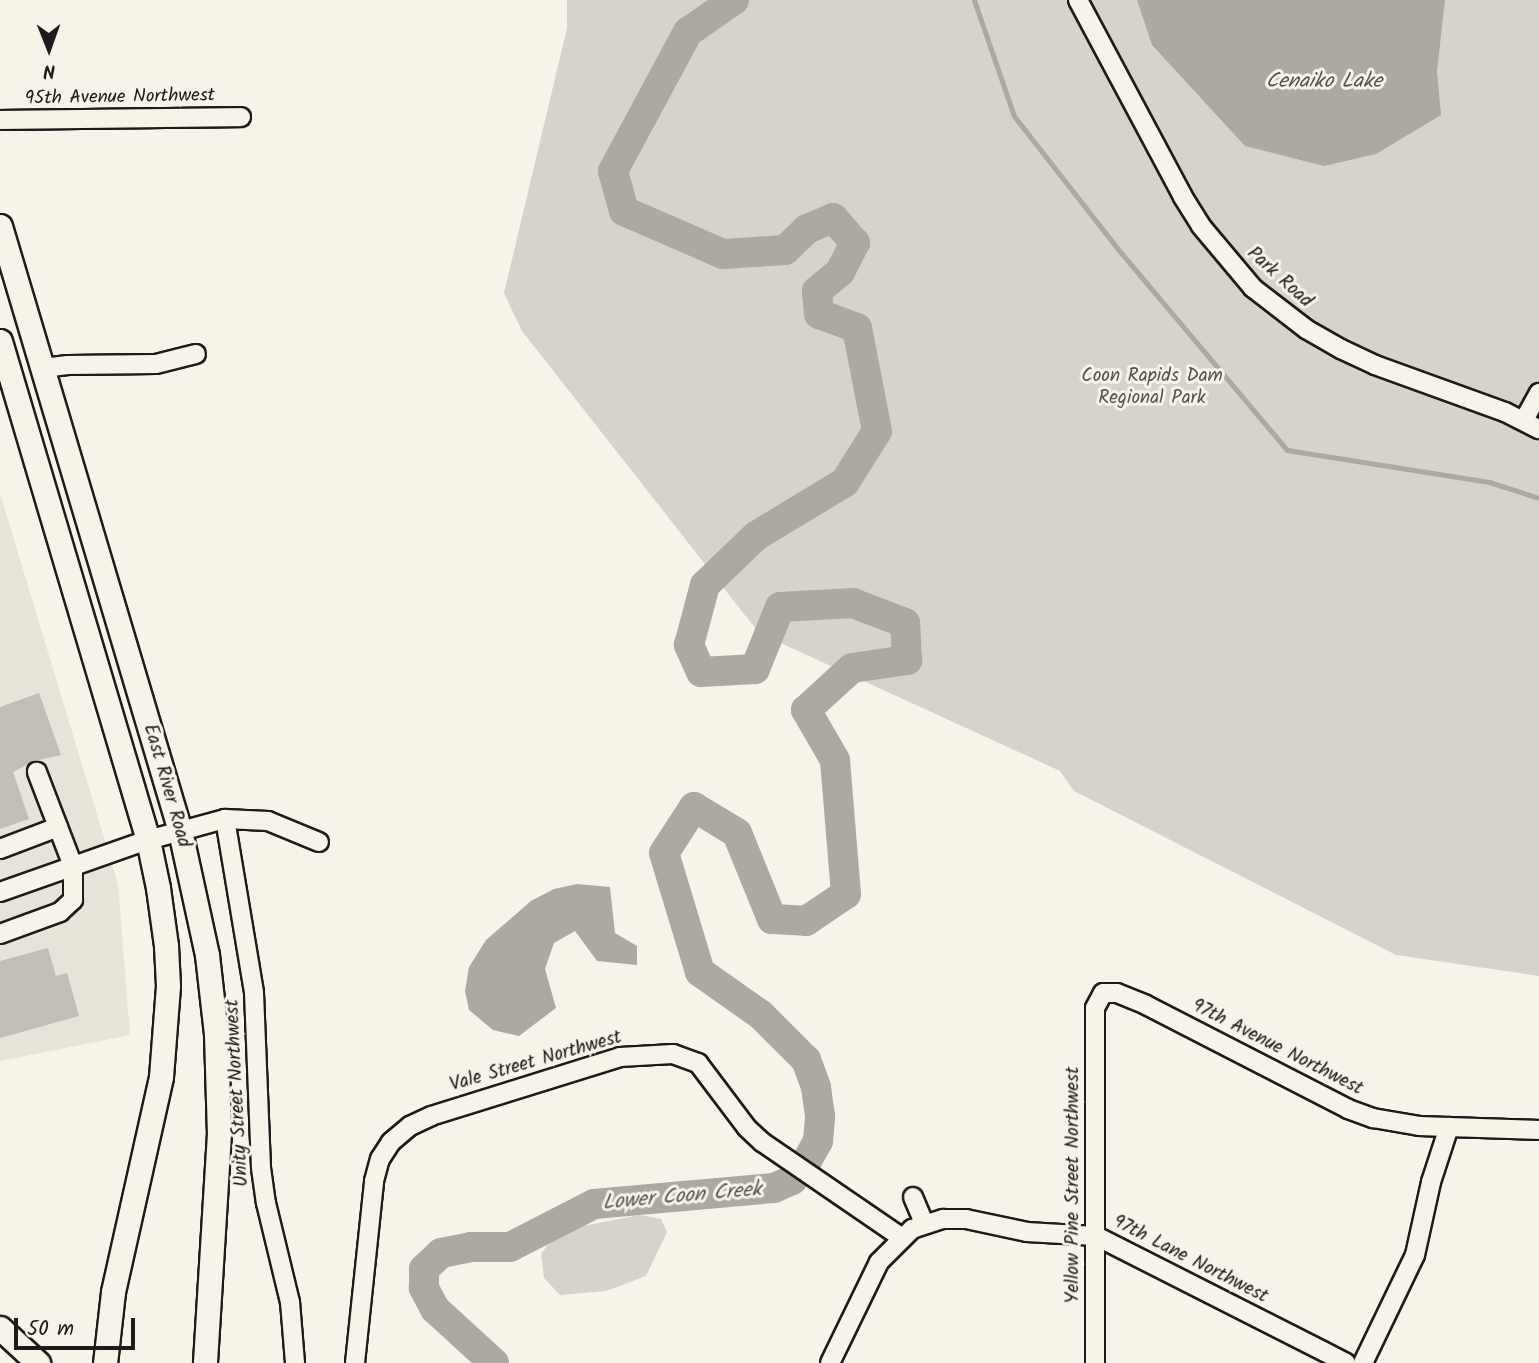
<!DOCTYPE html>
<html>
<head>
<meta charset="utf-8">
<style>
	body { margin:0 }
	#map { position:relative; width:1539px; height:1363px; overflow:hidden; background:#f7f3e8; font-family:Kalam,sans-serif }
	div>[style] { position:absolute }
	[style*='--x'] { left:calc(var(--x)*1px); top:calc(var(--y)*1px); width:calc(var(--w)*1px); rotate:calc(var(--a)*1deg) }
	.built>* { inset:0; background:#e6e3d9 }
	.green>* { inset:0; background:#d7d3cb }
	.water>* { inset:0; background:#aca9a2 }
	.stream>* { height:5px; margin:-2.5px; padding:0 2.5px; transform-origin:2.5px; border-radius:2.5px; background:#aca9a2 }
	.river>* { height:30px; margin:-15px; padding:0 15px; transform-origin:15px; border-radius:15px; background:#aca9a2 }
	.building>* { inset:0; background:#c0beb5 }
	.roads { filter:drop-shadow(2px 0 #1c1c1c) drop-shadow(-2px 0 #1c1c1c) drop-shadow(0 2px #1c1c1c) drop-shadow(0 -2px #1c1c1c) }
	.minor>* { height:18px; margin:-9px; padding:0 9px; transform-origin:9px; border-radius:9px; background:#f7f3e8 }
	.major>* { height:23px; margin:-11.5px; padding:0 11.5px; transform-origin:11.5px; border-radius:11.5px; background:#f7f3e8 }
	span { translate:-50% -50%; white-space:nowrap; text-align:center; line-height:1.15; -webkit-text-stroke:6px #f7f3e8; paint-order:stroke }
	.street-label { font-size:19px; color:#1c1c1c }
	.park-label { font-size:19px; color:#545351 }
	.water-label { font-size:21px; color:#565452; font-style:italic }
	.north { position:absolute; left:14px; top:14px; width:70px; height:70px; -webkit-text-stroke:5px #f7f3e8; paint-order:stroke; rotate:179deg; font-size:19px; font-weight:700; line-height:28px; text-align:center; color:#1c1c1c }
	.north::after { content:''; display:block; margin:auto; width:24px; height:32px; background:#1c1c1c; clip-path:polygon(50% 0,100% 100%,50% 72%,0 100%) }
	.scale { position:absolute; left:14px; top:1318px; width:121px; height:32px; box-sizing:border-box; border:4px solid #1c1c1c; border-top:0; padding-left:9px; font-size:21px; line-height:24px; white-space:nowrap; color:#1c1c1c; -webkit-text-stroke:5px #f7f3e8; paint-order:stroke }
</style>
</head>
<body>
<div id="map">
	<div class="built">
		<div style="clip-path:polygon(0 493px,118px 884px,130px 1035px,0 1061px)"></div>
	</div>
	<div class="green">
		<div style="clip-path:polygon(567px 0,1539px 0,1539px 976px,1396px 955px,1074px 791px,1060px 771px,759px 633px,522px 331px,504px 293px,567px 28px)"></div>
		<div style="clip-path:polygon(640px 1215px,661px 1219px,667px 1232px,646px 1276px,606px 1291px,560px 1295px,544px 1278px,541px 1254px,552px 1239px,573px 1228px)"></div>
	</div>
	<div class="water">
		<div style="clip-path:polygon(1137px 0,1445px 0,1437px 71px,1441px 115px,1376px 154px,1324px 166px,1245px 146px,1152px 45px)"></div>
		<div style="clip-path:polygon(577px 884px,610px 887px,615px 933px,637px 946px,637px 965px,597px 961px,575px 931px,554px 943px,545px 969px,556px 1008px,519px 1036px,493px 1030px,469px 1010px,465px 991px,469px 967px,486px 940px,531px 901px,554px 889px)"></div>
	</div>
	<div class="stream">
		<div style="--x:974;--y:0;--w:123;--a:71"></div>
		<div style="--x:1014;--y:116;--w:175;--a:52"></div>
		<div style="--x:1122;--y:254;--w:256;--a:49.9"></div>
		<div style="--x:1287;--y:450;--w:205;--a:9"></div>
		<div style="--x:1489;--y:482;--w:52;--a:17.7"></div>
	</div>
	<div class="river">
		<div style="--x:494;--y:1363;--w:80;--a:-137.5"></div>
		<div style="--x:435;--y:1309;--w:24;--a:-118"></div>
		<div style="--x:424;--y:1288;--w:19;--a:-90"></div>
		<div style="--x:424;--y:1269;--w:23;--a:-43"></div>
		<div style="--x:441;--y:1253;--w:31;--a:-11"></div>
		<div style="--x:471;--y:1247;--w:39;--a:0"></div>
		<div style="--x:510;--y:1247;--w:94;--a:-27.1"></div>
		<div style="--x:594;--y:1204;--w:181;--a:-5.1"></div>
		<div style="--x:774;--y:1188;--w:20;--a:-24"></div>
		<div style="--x:792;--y:1180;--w:26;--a:-53"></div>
		<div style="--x:808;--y:1159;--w:21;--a:-61"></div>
		<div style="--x:818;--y:1141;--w:25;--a:-85"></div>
		<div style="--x:820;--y:1116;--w:29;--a:-98"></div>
		<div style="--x:816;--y:1087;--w:29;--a:-110"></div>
		<div style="--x:806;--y:1060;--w:64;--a:-135"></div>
		<div style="--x:761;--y:1015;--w:75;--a:-144.8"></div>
		<div style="--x:700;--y:972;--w:124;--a:-106.8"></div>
		<div style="--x:664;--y:853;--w:55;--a:-56.9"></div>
		<div style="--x:694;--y:807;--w:50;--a:31.2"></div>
		<div style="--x:737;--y:833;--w:93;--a:67.9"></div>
		<div style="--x:772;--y:919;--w:34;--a:3"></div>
		<div style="--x:806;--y:921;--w:48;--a:-34"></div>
		<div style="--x:846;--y:894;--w:134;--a:-94.7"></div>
		<div style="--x:835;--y:760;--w:58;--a:-120.1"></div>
		<div style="--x:806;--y:710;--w:62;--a:-42.4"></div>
		<div style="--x:852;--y:668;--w:56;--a:-8.3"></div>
		<div style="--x:907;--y:660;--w:37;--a:-93"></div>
		<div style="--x:905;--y:623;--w:56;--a:-159"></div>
		<div style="--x:853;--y:603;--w:73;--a:176.9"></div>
		<div style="--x:780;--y:607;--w:67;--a:112"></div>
		<div style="--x:755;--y:669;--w:54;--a:176.8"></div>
		<div style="--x:701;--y:672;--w:30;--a:-114"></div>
		<div style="--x:689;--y:645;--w:62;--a:-75.1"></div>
		<div style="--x:705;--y:585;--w:71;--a:-43.9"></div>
		<div style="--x:756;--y:536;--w:104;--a:-31.2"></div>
		<div style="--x:845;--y:482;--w:60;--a:-57.9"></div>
		<div style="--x:877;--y:431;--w:105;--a:-101"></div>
		<div style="--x:857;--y:328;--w:40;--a:-159.8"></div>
		<div style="--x:819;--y:314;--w:23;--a:-95"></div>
		<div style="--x:817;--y:291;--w:30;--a:-40"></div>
		<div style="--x:840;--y:272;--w:33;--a:-63"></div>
		<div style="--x:855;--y:243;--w:33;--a:-131"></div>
		<div style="--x:833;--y:218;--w:28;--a:157"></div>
		<div style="--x:807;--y:229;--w:30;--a:136"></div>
		<div style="--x:785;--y:250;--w:62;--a:176.3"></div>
		<div style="--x:723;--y:254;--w:108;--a:-156.5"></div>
		<div style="--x:624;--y:211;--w:41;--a:-105.4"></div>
		<div style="--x:613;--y:171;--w:158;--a:-61.7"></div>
		<div style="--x:688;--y:32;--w:56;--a:-34.8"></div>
	</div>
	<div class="building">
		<div style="clip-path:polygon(39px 693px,61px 755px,34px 761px,13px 772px,29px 819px,0 829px,0 707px)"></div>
		<div style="clip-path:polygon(48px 948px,56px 976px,67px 973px,79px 1016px,0 1038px,0 961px)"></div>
	</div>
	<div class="roads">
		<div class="minor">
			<div style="--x:1078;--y:0;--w:223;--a:61.9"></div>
			<div style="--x:1183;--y:197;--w:34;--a:58"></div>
			<div style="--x:1201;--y:226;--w:81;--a:50"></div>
			<div style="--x:1253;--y:288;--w:67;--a:37.7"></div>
			<div style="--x:1306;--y:329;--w:40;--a:29.7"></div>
			<div style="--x:1341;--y:349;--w:38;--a:25"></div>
			<div style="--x:1375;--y:365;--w:138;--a:19.9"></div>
			<div style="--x:1505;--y:412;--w:38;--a:27"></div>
			<div style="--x:0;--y:120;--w:241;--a:-0.7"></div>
			<div style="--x:43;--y:368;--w:25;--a:-7"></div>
			<div style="--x:68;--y:365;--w:88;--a:-0.7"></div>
			<div style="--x:156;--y:364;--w:41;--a:-14"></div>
			<div style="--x:1524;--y:420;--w:31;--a:-61"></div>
			<div style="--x:225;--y:819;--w:176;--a:80.5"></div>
			<div style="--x:254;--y:993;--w:175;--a:87.7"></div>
			<div style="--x:261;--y:1168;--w:35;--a:82"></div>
			<div style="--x:266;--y:1203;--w:102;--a:76.4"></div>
			<div style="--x:290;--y:1302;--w:61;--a:85.3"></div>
			<div style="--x:0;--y:849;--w:62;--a:-20.8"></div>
			<div style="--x:0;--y:892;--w:157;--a:-19.4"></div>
			<div style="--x:148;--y:840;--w:80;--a:-15.3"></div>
			<div style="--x:225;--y:819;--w:43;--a:2.7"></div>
			<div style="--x:268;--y:821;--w:55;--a:22.4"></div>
			<div style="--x:0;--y:934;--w:64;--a:-20.1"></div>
			<div style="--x:60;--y:912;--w:18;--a:-43"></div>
			<div style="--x:73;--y:900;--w:34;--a:-90"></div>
			<div style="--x:73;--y:866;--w:101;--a:-111"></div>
			<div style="--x:913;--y:1197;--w:28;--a:67"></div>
			<div style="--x:355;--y:1363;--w:183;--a:-84"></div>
			<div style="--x:374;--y:1181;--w:23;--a:-75"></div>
			<div style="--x:380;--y:1159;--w:20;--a:-57"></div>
			<div style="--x:391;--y:1142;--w:25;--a:-40"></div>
			<div style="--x:410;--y:1126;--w:23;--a:-25"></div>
			<div style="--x:431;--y:1116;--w:198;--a:-17.3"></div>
			<div style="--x:620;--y:1057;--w:53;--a:-3.2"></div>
			<div style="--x:673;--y:1054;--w:27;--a:20"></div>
			<div style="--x:698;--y:1063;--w:81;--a:53"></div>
			<div style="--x:747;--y:1128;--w:21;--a:43"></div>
			<div style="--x:762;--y:1142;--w:168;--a:34.4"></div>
			<div style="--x:830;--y:1363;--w:112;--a:-64.1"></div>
			<div style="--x:879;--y:1262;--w:47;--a:-45"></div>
			<div style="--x:912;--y:1229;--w:33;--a:-18"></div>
			<div style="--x:943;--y:1219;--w:23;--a:0"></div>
			<div style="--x:966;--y:1219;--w:62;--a:12"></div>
			<div style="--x:1027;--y:1232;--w:69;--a:3.3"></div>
			<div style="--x:1096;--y:1236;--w:280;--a:26.9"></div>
			<div style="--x:1095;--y:1363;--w:355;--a:-90"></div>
			<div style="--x:1095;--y:1008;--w:17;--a:-62"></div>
			<div style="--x:1103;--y:993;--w:14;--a:0"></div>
			<div style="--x:1117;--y:993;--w:31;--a:22"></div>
			<div style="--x:1146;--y:1005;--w:227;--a:27.2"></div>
			<div style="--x:1348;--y:1109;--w:27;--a:20"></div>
			<div style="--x:1373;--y:1118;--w:48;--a:9.7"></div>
			<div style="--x:1420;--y:1126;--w:119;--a:1.9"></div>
			<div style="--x:1363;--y:1363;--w:120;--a:-64.3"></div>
			<div style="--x:1415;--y:1255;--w:75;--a:-77.6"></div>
			<div style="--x:1431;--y:1182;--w:58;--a:-71.9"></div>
		</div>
		<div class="major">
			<div style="--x:0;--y:226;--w:631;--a:73.43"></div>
			<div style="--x:180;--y:831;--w:127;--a:77.7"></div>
			<div style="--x:207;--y:955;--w:80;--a:83.5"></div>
			<div style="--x:216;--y:1034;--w:99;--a:88.3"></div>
			<div style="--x:219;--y:1133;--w:230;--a:93.5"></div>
			<div style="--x:0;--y:341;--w:520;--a:73.48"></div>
			<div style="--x:148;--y:840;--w:49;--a:78.2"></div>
			<div style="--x:158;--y:888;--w:59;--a:82.1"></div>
			<div style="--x:166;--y:946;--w:40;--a:87.1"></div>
			<div style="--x:168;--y:986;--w:91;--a:94.4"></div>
			<div style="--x:161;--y:1077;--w:220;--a:102.6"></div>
			<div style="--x:113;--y:1292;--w:71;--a:96.4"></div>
			<div style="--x:0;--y:1328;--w:52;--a:42.6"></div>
		</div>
	</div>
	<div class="street-label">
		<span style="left:120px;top:98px;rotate:-1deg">95th Avenue Northwest</span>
		<span style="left:1279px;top:278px;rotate:42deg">Park Road</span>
		<span style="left:166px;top:786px;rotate:74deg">East River Road</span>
		<span style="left:1277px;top:1048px;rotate:27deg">97th Avenue Northwest</span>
		<span style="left:536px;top:1062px;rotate:-16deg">Vale Street Northwest</span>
		<span style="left:238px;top:1093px;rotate:-93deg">Unity Street Northwest</span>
		<span style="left:1074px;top:1185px;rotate:-90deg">Yellow Pine Street Northwest</span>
		<span style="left:1190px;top:1260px;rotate:27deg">97th Lane Northwest</span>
	</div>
	<div class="park-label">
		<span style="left:1152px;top:388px">Coon Rapids Dam<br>Regional Park</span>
	</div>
	<div class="water-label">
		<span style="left:1324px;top:82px">Cenaiko Lake</span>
		<span style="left:682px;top:1197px;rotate:-5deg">Lower Coon Creek</span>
	</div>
	<div class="north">N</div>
	<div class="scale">50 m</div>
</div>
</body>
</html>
